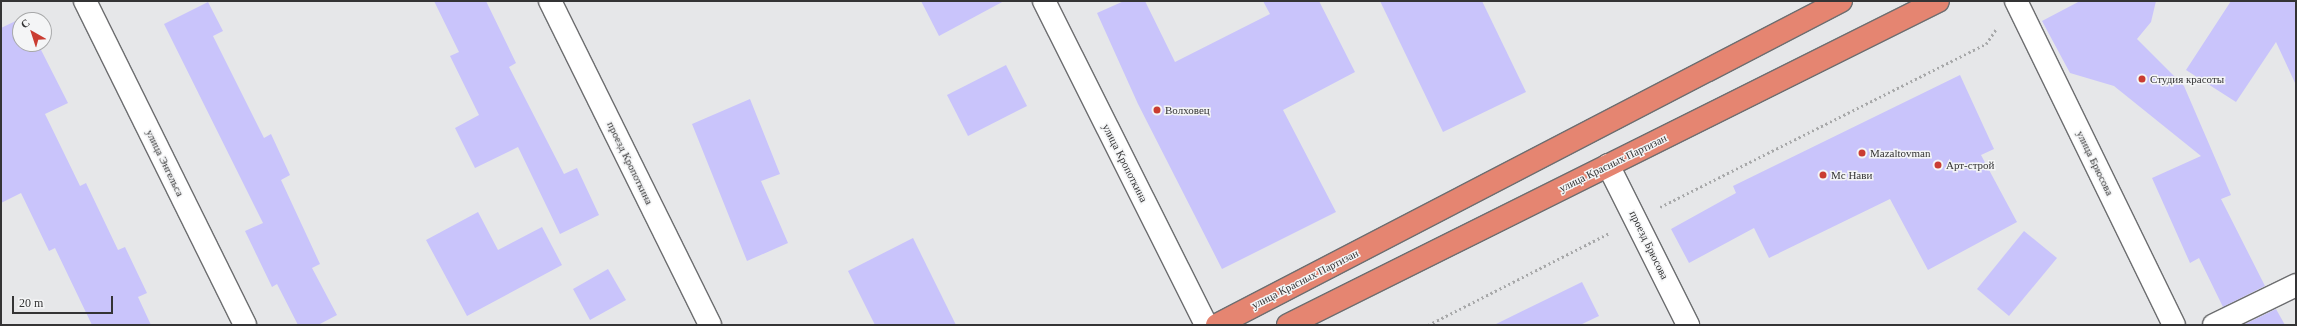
<!DOCTYPE html>
<html>
<head>
<meta charset="utf-8">
<style>
	body { margin:0 }
	#map { position:relative; width:2297px; height:326px; overflow:hidden; background:#e6e7e9; font-family:"Times New Roman",serif }
	div>[style] { position:absolute }
	[style*='--x'] { left:calc(var(--x)*1px); top:calc(var(--y)*1px); width:calc(var(--w)*1px); rotate:calc(var(--a)*1deg) }
	.building>* { inset:0; background:#c9c4fb }
	.path>* { height:2.5px; margin-top:-1.25px; transform-origin:0; background:repeating-linear-gradient(90deg,#a7a8a9 0 2px,transparent 0 5px) }
	.roads { filter:drop-shadow(1px 0 #6d6e70) drop-shadow(-1px 0 #6d6e70) drop-shadow(0 1px #6d6e70) drop-shadow(0 -1px #6d6e70) }
	.minor>* { height:22px; margin:-11px; padding:0 11px; transform-origin:11px; border-radius:11px; background:#fff }
	.highway>* { height:22px; margin:-11px; padding:0 11px; transform-origin:11px; border-radius:11px; background:#e58571 }
	.dots>* { width:11px; height:11px; translate:-50% -50%; box-sizing:border-box; border:2px solid #f4f5f6; border-radius:50% }
	span { translate:-50% -50%; white-space:nowrap; text-align:center; line-height:1.15; -webkit-text-stroke:3px #f4f5f6; paint-order:stroke }
	.poi-label { font-size:11px; color:#343435 }
	.left { translate:0 -50%; text-align:left }
	.street-label { font-size:11px; color:#343435 }
	.frame { position:absolute; inset:0; border:2px solid #343435; pointer-events:none }
	.north { position:absolute; left:12px; top:12px; width:40px; height:40px; box-sizing:border-box; background:#f4f5f6; border:1px solid #a7a8a9; border-radius:50%; rotate:321deg; font-size:11px; font-weight:700; line-height:16px; text-align:center; color:#343435 }
	.north::after { content:''; display:block; margin:auto; width:14px; height:18px; background:#ca3d32; clip-path:polygon(50% 0,100% 100%,50% 72%,0 100%) }
	.scale { position:absolute; left:12px; top:296px; width:101px; height:18px; box-sizing:border-box; border:2px solid #343435; border-top:0; padding-left:5px; font-size:12px; line-height:14px; white-space:nowrap; color:#343435; -webkit-text-stroke:3px #f4f5f6; paint-order:stroke }
</style>
</head>
<body>
<div id="map">
	<div class="building">
		<div style="clip-path:polygon(434px 1px,486px 1px,516px 63px,509px 67px,564px 174px,577px 168px,599px 215px,560px 234px,518px 147px,475px 168px,455px 128px,479px 115px,450px 56px,459px 52px)"></div>
		<div style="clip-path:polygon(921px 1px,1004px 1px,939px 36px)"></div>
		<div style="clip-path:polygon(1124px 1px,1145px 1px,1175px 62px,1270px 14px,1263px 1px,1319px 1px,1355px 72px,1283px 110px,1336px 212px,1222px 269px,1138px 104px,1097px 13px)"></div>
		<div style="clip-path:polygon(1380px 1px,1482px 1px,1526px 92px,1443px 132px)"></div>
		<div style="clip-path:polygon(2080px 1px,2156px 1px,2151px 22px,2137px 39px,2184px 86px,2231px 195px,2221px 199px,2265px 286px,2223px 307px,2199px 258px,2190px 263px,2152px 178px,2201px 156px,2114px 86px,2070px 73px,2042px 21px)"></div>
		<div style="clip-path:polygon(2231px 1px,2296px 1px,2296px 85px,2276px 42px,2236px 102px,2186px 70px)"></div>
		<div style="clip-path:polygon(208px 2px,223px 31px,213px 36px,264px 138px,271px 134px,290px 175px,281px 180px,320px 264px,312px 268px,337px 315px,318px 325px,298px 325px,277px 284px,272px 287px,245px 231px,263px 223px,164px 24px)"></div>
		<div style="clip-path:polygon(24px 17px,26px 20px,20px 20px,20px 44px,38px 44px,68px 103px,45px 114px,80px 186px,86px 183px,118px 250px,125px 247px,147px 293px,138px 297px,151px 325px,92px 325px,55px 248px,49px 251px,21px 193px,1px 203px,1px 28px)"></div>
		<div style="clip-path:polygon(1006px 65px,1027px 106px,968px 136px,947px 95px)"></div>
		<div style="clip-path:polygon(1960px 75px,1994px 149px,1981px 155px,2017px 222px,1928px 270px,1890px 199px,1769px 258px,1754px 228px,1689px 263px,1671px 229px,1736px 193px,1733px 186px)"></div>
		<div style="clip-path:polygon(750px 99px,780px 174px,761px 181px,788px 243px,747px 261px,692px 124px)"></div>
		<div style="clip-path:polygon(478px 212px,498px 250px,542px 227px,562px 265px,467px 316px,426px 240px)"></div>
		<div style="clip-path:polygon(2024px 231px,2057px 258px,2009px 316px,1977px 289px)"></div>
		<div style="clip-path:polygon(913px 238px,956px 325px,875px 325px,848px 271px)"></div>
		<div style="clip-path:polygon(608px 269px,626px 300px,590px 320px,573px 289px)"></div>
		<div style="clip-path:polygon(1582px 282px,1599px 316px,1580px 325px,1494px 325px)"></div>
		<div style="clip-path:polygon(2276px 309px,2285px 325px,2243px 325px)"></div>
	</div>
	<div class="path">
		<div style="--x:1660;--y:207;--w:364;--a:-26.6"></div>
		<div style="--x:1986;--y:44;--w:18;--a:-56"></div>
		<div style="--x:1428;--y:325;--w:203;--a:-26.9"></div>
	</div>
	<div class="roads">
		<div class="minor">
			<div style="--x:85;--y:1;--w:361;--a:63.7"></div>
			<div style="--x:550;--y:1;--w:361;--a:63.7"></div>
			<div style="--x:1044;--y:1;--w:362;--a:63.4"></div>
			<div style="--x:2016;--y:1;--w:360;--a:64"></div>
			<div style="--x:1608;--y:165;--w:179;--a:63.4"></div>
			<div style="--x:2214;--y:325;--w:91;--a:-26"></div>
		</div>
		<div class="highway">
			<div style="--x:1217;--y:325;--w:703;--a:-27.44"></div>
			<div style="--x:1288;--y:325;--w:726;--a:-26.49"></div>
		</div>
	</div>
	<div class="dots">
		<div style="left:2142px;top:79px;background:#ca3d32"></div>
		<div style="left:1157px;top:110px;background:#ca3d32"></div>
		<div style="left:1862px;top:153px;background:#ca3d32"></div>
		<div style="left:1938px;top:165px;background:#ca3d32"></div>
		<div style="left:1823px;top:175px;background:#ca3d32"></div>
	</div>
	<div class="poi-label">
		<span class="left" style="left:2150px;top:79px">Студия красоты</span>
		<span class="left" style="left:1165px;top:110px">Волховец</span>
		<span class="left" style="left:1870px;top:153px">Mazaltovman</span>
		<span class="left" style="left:1946px;top:165px">Арт-строй</span>
		<span class="left" style="left:1831px;top:175px">Мс Нави</span>
	</div>
	<div class="street-label">
		<span style="left:165px;top:163px;rotate:64deg">улица Энгельса</span>
		<span style="left:630px;top:163px;rotate:64deg">проезд Кропоткина</span>
		<span style="left:1125px;top:163px;rotate:63deg">улица Кропоткина</span>
		<span style="left:1613px;top:163px;rotate:-26deg">улица Красных Партизан</span>
		<span style="left:2095px;top:163px;rotate:64deg">улица Брюсова</span>
		<span style="left:1649px;top:245px;rotate:64deg">проезд Брюсова</span>
		<span style="left:1305px;top:279px;rotate:-27deg">улица Красных Партизан</span>
	</div>
	<div class="frame"></div>
	<div class="north">С</div>
	<div class="scale">20 m</div>
</div>
</body>
</html>
